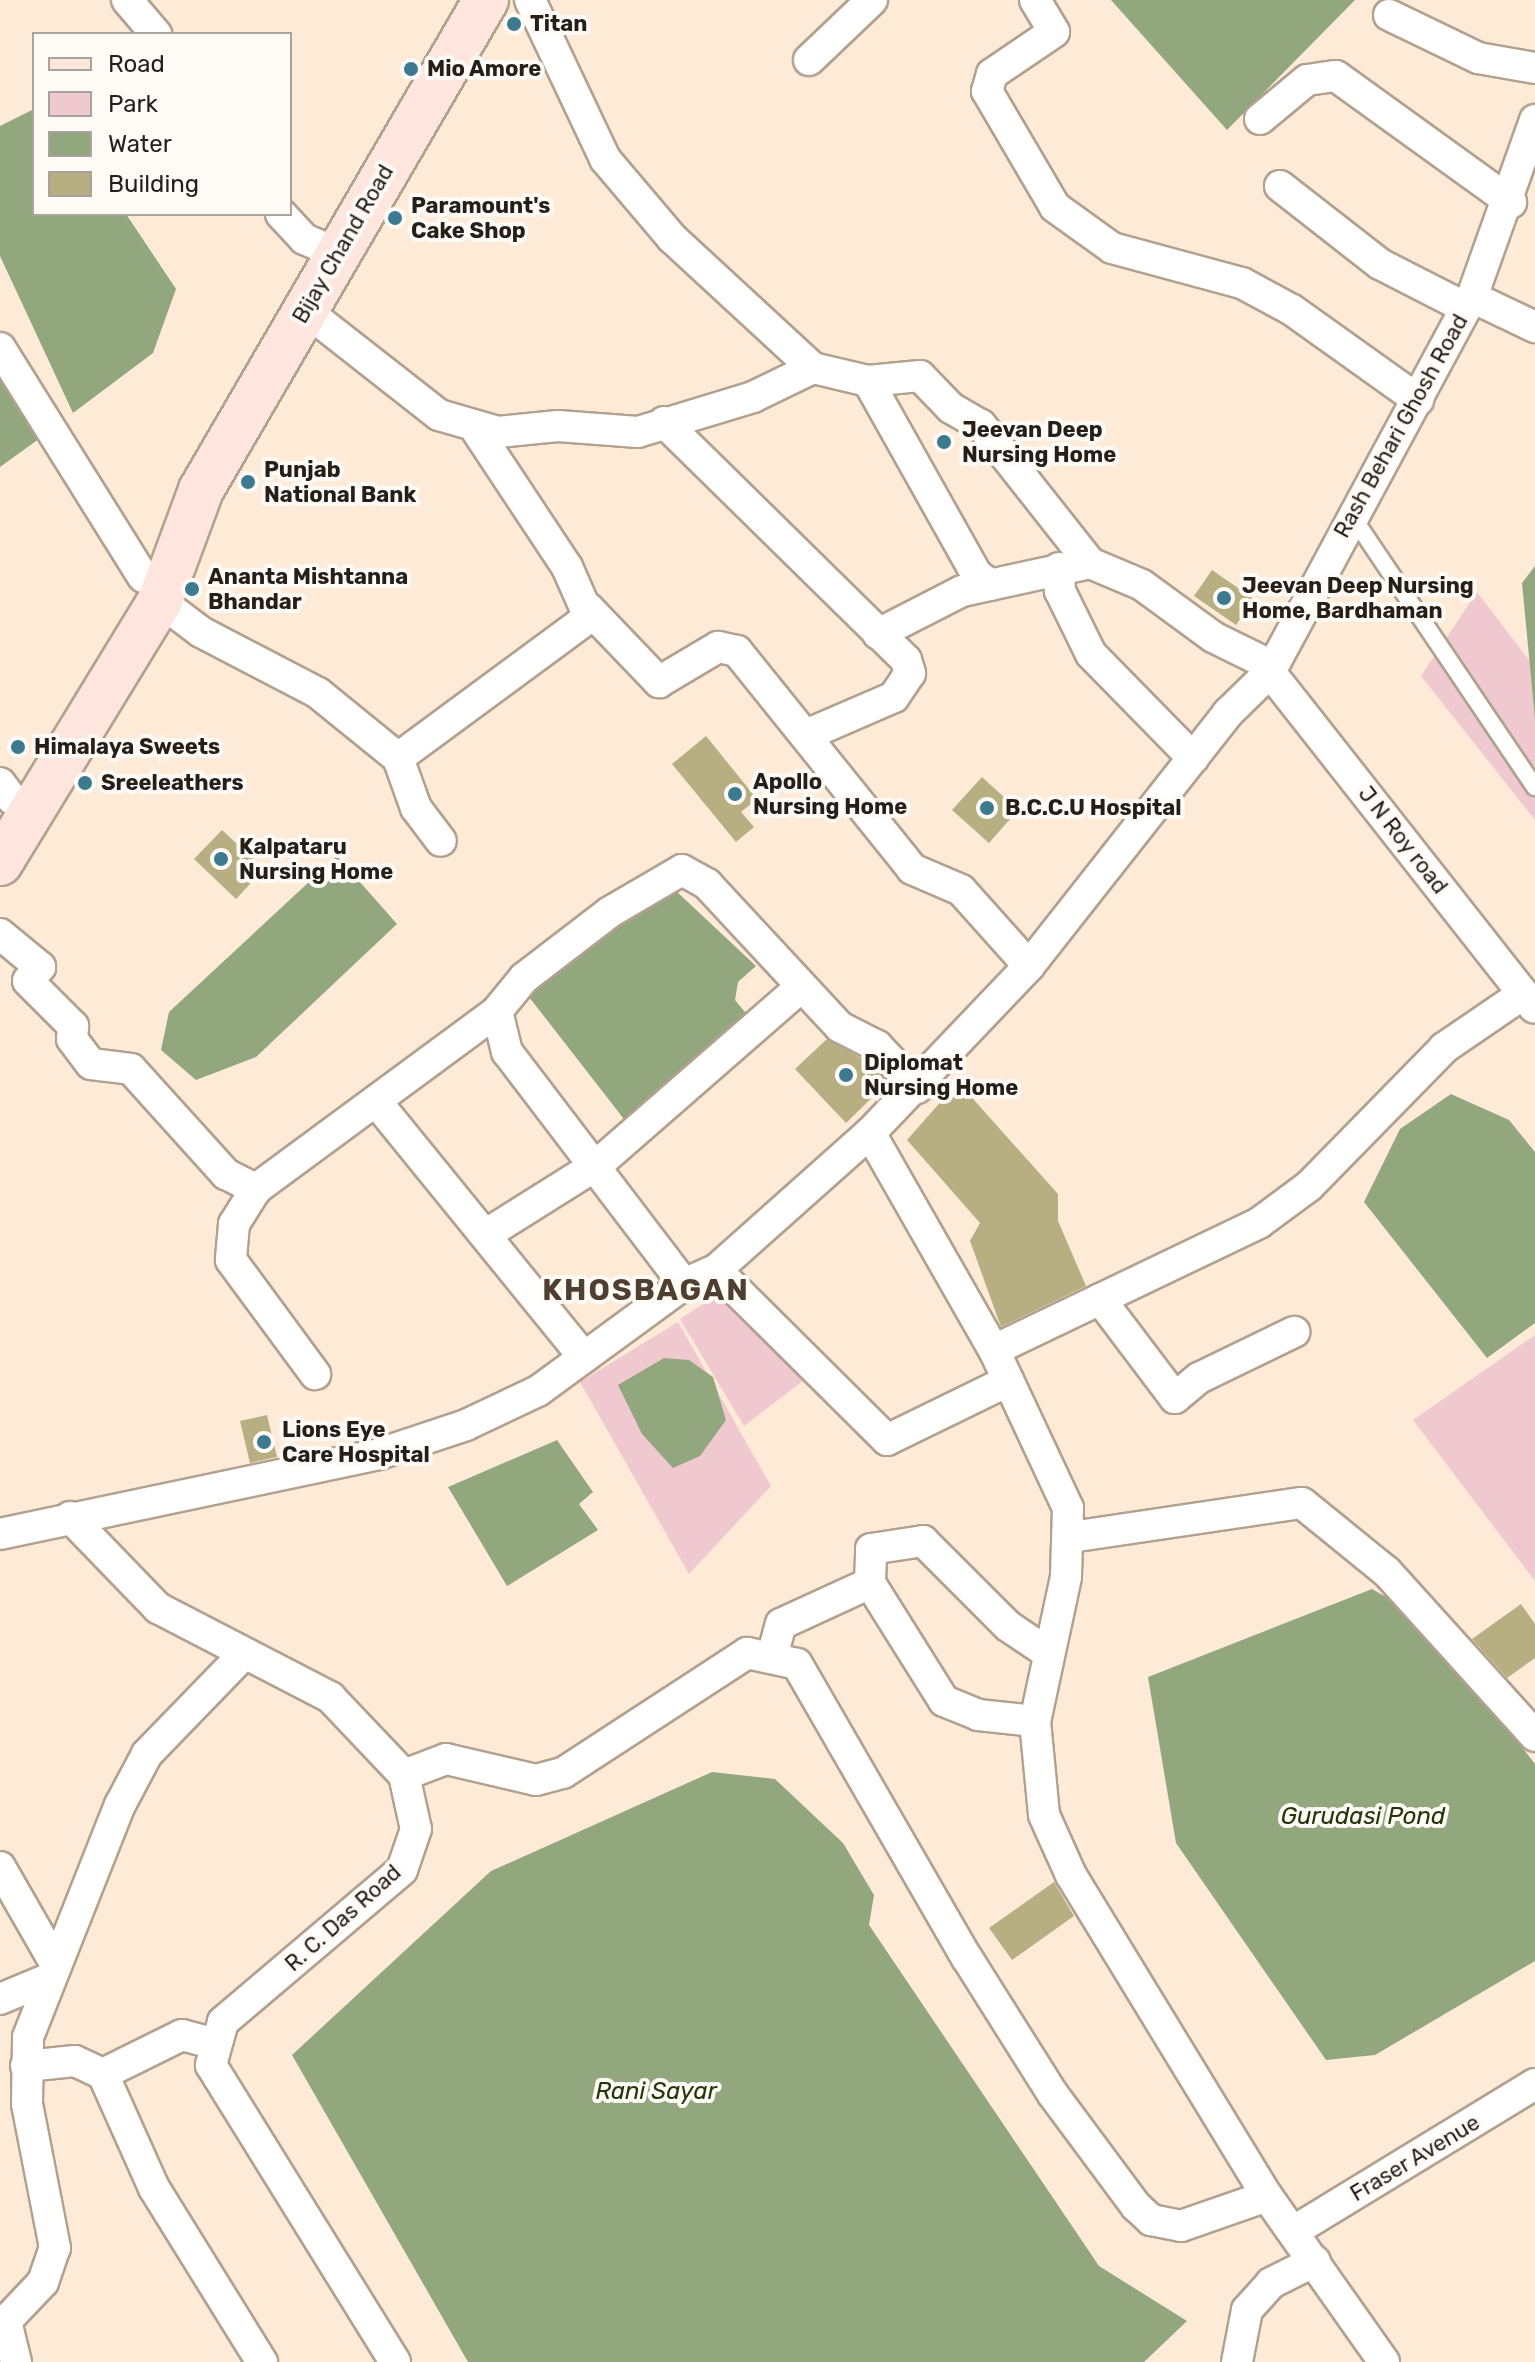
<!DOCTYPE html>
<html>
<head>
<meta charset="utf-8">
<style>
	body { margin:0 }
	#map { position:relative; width:1535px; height:2362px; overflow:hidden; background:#fdebd8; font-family:Rubik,sans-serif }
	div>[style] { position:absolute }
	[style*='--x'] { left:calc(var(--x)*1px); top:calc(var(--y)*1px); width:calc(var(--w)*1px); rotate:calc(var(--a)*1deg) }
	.green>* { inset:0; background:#f0c8cf }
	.water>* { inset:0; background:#93a77f }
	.building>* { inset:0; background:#b7af82 }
	.roads { filter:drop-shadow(2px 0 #b2a18f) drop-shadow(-2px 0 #b2a18f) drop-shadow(0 2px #b2a18f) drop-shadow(0 -2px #b2a18f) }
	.service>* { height:16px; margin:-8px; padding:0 8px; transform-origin:8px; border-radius:8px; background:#fff }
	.minor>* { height:30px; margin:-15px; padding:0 15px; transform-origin:15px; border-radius:15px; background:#fff }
	.secondary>* { height:44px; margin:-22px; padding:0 22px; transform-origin:22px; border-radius:22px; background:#fee6df }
	.dots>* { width:22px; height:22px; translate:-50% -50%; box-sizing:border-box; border:4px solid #fefbf7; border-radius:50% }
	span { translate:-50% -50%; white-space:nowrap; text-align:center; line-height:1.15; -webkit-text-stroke:8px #fefbf7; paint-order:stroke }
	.poi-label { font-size:22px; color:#251f18; font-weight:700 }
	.left { translate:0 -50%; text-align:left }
	.street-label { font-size:22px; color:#251f18 }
	.water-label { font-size:24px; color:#233608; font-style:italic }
	.district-label { font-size:30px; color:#4e3f30; font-weight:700; letter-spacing:2px }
	.legend { position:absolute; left:32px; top:32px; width:260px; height:184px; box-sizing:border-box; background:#fefbf7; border:2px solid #a7a39e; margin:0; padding:10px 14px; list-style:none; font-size:24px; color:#251f18 }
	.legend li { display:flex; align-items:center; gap:16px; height:40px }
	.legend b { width:40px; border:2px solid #a7a39e }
</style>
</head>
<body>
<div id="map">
	<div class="green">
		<div style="clip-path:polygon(1477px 592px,1535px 668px,1535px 820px,1421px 676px)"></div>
		<div style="clip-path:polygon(722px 1292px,808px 1377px,744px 1426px,680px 1319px)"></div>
		<div style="clip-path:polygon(678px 1322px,771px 1486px,689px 1574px,580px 1382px)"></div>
		<div style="clip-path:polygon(1535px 1335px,1535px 1581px,1413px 1420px)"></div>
	</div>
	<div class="water">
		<div style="clip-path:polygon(1111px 0,1355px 0,1227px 130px)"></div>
		<div style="clip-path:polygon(34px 109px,34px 214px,126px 214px,176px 289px,153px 353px,73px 413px,0 256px,0 126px)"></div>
		<div style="clip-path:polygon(0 355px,50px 431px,0 467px)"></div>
		<div style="clip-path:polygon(1535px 566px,1535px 719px,1522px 583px)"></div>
		<div style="clip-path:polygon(337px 856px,397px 924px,256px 1057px,196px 1080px,161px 1050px,169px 1012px)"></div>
		<div style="clip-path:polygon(675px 890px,756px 966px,738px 982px,735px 1000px,750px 1018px,627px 1123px,529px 997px,569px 957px,566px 950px)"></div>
		<div style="clip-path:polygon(1451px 1094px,1509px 1120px,1535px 1152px,1535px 1323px,1487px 1358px,1364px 1202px,1400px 1129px)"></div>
		<div style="clip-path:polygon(664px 1358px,689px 1360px,713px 1377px,726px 1420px,700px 1456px,673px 1468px,642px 1434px,618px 1385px)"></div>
		<div style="clip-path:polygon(557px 1440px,593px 1492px,579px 1504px,598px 1530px,507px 1586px,448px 1487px)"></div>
		<div style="clip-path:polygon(1372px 1589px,1423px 1618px,1535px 1764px,1535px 1961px,1375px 2055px,1326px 2060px,1176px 1843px,1148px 1677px)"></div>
		<div style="clip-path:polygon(712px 1772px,775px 1779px,843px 1843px,874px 1895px,869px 1925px,1099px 2266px,1187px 2321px,1144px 2362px,468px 2362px,292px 2055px,491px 1871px)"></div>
	</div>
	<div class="building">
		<div style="clip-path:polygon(1212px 570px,1254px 599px,1236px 625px,1194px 596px)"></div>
		<div style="clip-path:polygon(706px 736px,757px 799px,741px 812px,754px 827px,736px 842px,672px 764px)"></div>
		<div style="clip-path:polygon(982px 777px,1018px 810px,989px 843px,952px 810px)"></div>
		<div style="clip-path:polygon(222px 830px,264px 869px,236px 899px,194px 859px)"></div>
		<div style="clip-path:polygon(827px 1039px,866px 1061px,887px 1083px,846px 1123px,795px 1069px)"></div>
		<div style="clip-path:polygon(958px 1082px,1058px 1194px,1058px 1221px,1086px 1286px,1001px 1327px,970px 1241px,980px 1223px,907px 1140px)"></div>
		<div style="clip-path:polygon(267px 1415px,277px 1457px,250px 1463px,240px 1421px)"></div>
		<div style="clip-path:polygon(1521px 1604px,1535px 1624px,1535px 1658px,1507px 1678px,1472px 1639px)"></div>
		<div style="clip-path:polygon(1054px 1882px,1074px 1916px,1012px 1960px,989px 1928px)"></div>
	</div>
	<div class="roads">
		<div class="service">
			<div style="--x:1352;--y:516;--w:327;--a:56"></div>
		</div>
		<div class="minor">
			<div style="--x:127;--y:0;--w:45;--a:49.5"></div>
			<div style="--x:530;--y:0;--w:176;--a:64.7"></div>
			<div style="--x:605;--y:159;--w:104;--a:49.7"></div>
			<div style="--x:672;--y:238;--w:192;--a:42.7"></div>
			<div style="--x:813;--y:368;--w:57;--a:13.3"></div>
			<div style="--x:868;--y:381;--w:52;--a:-5.5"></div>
			<div style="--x:920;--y:376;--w:45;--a:45.9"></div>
			<div style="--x:951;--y:408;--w:34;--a:30"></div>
			<div style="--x:981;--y:425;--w:176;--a:51.7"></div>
			<div style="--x:1035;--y:0;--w:37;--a:59"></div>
			<div style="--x:1054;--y:32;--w:75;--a:145.9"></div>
			<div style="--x:992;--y:74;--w:18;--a:106"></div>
			<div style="--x:987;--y:91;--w:134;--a:59.6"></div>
			<div style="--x:1055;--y:207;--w:70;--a:35.7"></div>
			<div style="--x:1112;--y:248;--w:135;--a:15.1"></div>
			<div style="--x:1242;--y:283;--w:57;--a:28.4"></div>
			<div style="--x:1292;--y:310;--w:155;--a:35.5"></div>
			<div style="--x:1389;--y:15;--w:99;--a:25.8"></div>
			<div style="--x:1478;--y:58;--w:58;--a:10"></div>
			<div style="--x:809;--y:60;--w:87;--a:-43.6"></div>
			<div style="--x:1260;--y:119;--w:61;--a:-39.7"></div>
			<div style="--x:1307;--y:80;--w:29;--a:-8"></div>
			<div style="--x:1336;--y:76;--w:216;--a:35.8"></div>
			<div style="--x:1280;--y:186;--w:127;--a:38"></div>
			<div style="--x:1380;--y:264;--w:97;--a:27.1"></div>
			<div style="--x:281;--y:214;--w:34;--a:47"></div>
			<div style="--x:304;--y:239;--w:36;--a:23"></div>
			<div style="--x:1472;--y:297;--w:70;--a:25.5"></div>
			<div style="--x:305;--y:310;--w:170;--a:38.1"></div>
			<div style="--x:439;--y:415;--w:61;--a:16.1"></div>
			<div style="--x:498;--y:432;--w:60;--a:-5.7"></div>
			<div style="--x:558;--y:426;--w:80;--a:4.3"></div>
			<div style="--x:638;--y:432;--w:120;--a:-16.9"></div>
			<div style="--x:753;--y:397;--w:67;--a:-25.8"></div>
			<div style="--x:0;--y:348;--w:270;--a:58"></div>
			<div style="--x:868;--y:381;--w:223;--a:60.7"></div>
			<div style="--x:977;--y:575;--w:17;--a:36"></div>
			<div style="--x:664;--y:422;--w:339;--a:44.5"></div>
			<div style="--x:906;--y:660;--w:14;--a:73"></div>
			<div style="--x:910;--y:673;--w:29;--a:124"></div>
			<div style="--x:894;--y:697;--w:96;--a:156.6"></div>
			<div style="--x:1059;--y:568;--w:23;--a:88"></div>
			<div style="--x:1060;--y:591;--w:70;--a:63.8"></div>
			<div style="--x:1091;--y:654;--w:146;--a:45.6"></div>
			<div style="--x:160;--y:601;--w:51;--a:37.1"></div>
			<div style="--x:201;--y:632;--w:132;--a:27.5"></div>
			<div style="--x:318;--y:693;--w:103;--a:39.1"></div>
			<div style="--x:398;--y:758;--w:53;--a:70.2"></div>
			<div style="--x:416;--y:808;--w:41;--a:52.9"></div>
			<div style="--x:588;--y:608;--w:103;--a:46.2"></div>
			<div style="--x:659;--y:682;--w:69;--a:-30.7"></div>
			<div style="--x:718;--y:647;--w:19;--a:12"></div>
			<div style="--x:737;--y:651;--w:280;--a:51.2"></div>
			<div style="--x:912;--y:869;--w:53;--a:23.2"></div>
			<div style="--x:961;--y:890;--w:102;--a:48.2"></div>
			<div style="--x:878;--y:634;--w:94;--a:-27.1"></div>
			<div style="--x:962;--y:591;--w:131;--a:-12.3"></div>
			<div style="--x:1090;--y:563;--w:56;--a:22.9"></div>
			<div style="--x:1142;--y:585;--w:88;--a:36.2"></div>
			<div style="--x:1213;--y:637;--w:66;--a:26.2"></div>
			<div style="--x:1270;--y:672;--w:427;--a:51.8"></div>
			<div style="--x:398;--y:758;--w:237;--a:-36.4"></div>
			<div style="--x:589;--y:617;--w:55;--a:-113.7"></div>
			<div style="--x:567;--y:567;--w:167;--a:-123.5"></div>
			<div style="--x:0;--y:783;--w:20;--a:53"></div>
			<div style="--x:0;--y:934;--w:52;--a:39.5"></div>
			<div style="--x:40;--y:967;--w:18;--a:131"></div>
			<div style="--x:28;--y:981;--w:64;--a:45"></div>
			<div style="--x:73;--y:1026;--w:13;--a:94"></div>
			<div style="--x:72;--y:1039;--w:31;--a:53"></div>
			<div style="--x:91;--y:1064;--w:40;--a:7.1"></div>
			<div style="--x:131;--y:1069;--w:142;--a:47.9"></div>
			<div style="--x:226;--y:1174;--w:34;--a:27"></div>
			<div style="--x:256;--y:1189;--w:300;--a:-36.4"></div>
			<div style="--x:379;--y:1105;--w:325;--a:50.9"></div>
			<div style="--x:870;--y:1133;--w:250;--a:60.3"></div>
			<div style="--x:994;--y:1350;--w:174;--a:64.9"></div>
			<div style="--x:1068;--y:1508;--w:69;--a:91.7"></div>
			<div style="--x:1066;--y:1577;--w:147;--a:102.1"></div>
			<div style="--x:1035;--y:1721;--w:94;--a:84.5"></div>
			<div style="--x:1044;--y:1815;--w:66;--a:65.8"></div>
			<div style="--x:1071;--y:1875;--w:376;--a:58.6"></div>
			<div style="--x:1267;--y:2196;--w:203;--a:54.8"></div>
			<div style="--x:256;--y:1189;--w:41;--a:122.2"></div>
			<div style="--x:234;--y:1224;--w:36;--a:95"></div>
			<div style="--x:231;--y:1260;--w:142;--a:53.6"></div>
			<div style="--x:485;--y:1235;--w:133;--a:-32.1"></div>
			<div style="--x:598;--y:1164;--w:268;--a:-41.1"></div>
			<div style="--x:716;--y:1270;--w:241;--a:44.8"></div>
			<div style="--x:887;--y:1440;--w:135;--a:-26"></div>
			<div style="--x:684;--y:1284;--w:292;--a:-127.3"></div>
			<div style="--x:507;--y:1052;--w:42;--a:-103.7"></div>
			<div style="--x:497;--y:1011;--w:43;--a:-50.7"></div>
			<div style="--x:524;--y:978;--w:108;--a:-37.5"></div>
			<div style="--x:610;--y:912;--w:83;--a:-30.3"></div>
			<div style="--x:682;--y:870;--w:29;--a:29"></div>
			<div style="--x:707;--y:884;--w:195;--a:47.1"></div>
			<div style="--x:840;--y:1027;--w:42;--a:27.2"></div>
			<div style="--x:877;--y:1046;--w:58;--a:46.4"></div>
			<div style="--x:1100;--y:1299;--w:124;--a:52.9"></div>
			<div style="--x:1175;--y:1398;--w:31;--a:-40"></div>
			<div style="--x:1199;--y:1378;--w:106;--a:-25.8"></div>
			<div style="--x:994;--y:1350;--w:294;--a:-25.6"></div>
			<div style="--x:1259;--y:1223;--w:62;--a:-36.5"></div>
			<div style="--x:1309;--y:1186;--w:193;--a:-45.6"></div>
			<div style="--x:1444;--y:1048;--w:96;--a:-34.4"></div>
			<div style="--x:70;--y:1517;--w:127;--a:46"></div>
			<div style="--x:158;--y:1608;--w:194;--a:27.4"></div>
			<div style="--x:330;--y:1697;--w:108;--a:46.5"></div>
			<div style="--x:404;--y:1775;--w:55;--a:77.5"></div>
			<div style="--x:416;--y:1829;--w:43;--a:108.9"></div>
			<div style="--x:402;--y:1870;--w:235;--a:139.7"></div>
			<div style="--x:223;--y:2022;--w:45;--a:105.6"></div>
			<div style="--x:211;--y:2065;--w:349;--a:58.2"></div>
			<div style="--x:0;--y:1534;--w:387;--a:-11.9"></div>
			<div style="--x:379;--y:1454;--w:92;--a:-18.4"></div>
			<div style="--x:466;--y:1425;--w:80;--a:-25.3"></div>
			<div style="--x:538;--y:1391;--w:181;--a:-36.2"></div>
			<div style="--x:684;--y:1284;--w:35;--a:-24"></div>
			<div style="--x:716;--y:1270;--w:206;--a:-41.7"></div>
			<div style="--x:870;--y:1133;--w:231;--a:-46.4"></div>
			<div style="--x:1029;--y:966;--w:322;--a:-51.8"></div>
			<div style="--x:1228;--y:713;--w:59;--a:-44.3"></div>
			<div style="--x:1270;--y:672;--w:426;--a:-61.7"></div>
			<div style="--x:1472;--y:297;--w:188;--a:-70.4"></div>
			<div style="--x:1071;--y:1537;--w:233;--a:-8.4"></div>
			<div style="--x:1302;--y:1503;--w:109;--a:39.1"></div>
			<div style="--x:1387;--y:1572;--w:221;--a:47.9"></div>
			<div style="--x:870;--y:1583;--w:34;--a:-88"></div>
			<div style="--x:871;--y:1549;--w:53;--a:-8.7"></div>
			<div style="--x:923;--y:1541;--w:120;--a:45"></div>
			<div style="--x:1008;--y:1626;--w:45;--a:34"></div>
			<div style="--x:773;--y:1653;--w:30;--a:-75"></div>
			<div style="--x:781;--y:1624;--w:98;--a:-24.7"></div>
			<div style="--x:870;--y:1583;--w:139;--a:57.9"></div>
			<div style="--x:944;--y:1701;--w:37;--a:22"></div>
			<div style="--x:978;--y:1715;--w:57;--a:6"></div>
			<div style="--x:404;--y:1775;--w:45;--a:-20.9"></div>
			<div style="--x:446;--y:1759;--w:92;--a:13.1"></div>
			<div style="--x:536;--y:1780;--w:28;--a:-15"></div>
			<div style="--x:563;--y:1773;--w:220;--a:-33.1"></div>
			<div style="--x:747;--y:1653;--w:51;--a:12.4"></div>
			<div style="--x:797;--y:1664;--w:340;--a:60"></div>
			<div style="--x:967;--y:1958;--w:160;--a:57.8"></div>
			<div style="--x:1052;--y:2093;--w:141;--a:53.4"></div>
			<div style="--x:1136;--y:2206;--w:21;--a:43"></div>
			<div style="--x:1151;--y:2220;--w:31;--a:11"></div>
			<div style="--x:1181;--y:2226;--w:91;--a:-19.2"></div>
			<div style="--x:0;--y:1867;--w:111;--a:60.2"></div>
			<div style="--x:0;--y:1999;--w:52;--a:-22.6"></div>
			<div style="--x:26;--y:2066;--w:49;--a:-5.8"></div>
			<div style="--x:75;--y:2061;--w:31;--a:25"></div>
			<div style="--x:103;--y:2074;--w:88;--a:-26.3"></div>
			<div style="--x:182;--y:2035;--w:31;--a:15"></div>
			<div style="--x:103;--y:2074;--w:125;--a:65.9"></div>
			<div style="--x:154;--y:2188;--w:205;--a:58.2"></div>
			<div style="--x:1294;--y:2231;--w:282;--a:-31.4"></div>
			<div style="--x:16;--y:2362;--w:42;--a:-103.7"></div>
			<div style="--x:6;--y:2321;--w:54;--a:-46.5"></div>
			<div style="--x:43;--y:2282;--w:36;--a:-71"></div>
			<div style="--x:55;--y:2248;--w:147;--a:-101"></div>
			<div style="--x:27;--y:2104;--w:67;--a:-89.1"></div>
			<div style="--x:28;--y:2037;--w:250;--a:-68.4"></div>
			<div style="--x:120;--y:1805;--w:58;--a:-62.1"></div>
			<div style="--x:147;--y:1754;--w:139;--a:-45.9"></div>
			<div style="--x:1237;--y:2362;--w:53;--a:-79.1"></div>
			<div style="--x:1247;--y:2310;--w:36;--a:-48"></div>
			<div style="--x:1271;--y:2283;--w:49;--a:-26.6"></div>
		</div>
		<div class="secondary">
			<div style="--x:0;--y:863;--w:307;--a:-58.6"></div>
			<div style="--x:160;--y:601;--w:118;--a:-69.7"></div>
			<div style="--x:201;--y:490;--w:567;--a:-59.82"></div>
		</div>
	</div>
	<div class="dots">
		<div style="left:514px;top:24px;background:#3b7a8f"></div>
		<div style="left:411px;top:69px;background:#3b7a8f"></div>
		<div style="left:395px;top:218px;background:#3b7a8f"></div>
		<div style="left:944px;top:442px;background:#3b7a8f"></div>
		<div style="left:248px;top:482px;background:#3b7a8f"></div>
		<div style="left:192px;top:589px;background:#3b7a8f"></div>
		<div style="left:1224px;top:598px;background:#3b7a8f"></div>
		<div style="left:18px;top:747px;background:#3b7a8f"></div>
		<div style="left:85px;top:783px;background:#3b7a8f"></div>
		<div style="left:735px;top:794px;background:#3b7a8f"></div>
		<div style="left:987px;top:808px;background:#3b7a8f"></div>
		<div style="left:221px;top:859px;background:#3b7a8f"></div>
		<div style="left:846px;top:1075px;background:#3b7a8f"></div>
		<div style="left:264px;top:1442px;background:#3b7a8f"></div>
	</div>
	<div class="poi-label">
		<span class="left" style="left:530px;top:24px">Titan</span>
		<span class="left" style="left:427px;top:69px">Mio Amore</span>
		<span class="left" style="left:411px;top:218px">Paramount's<br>Cake Shop</span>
		<span class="left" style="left:962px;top:442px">Jeevan Deep<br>Nursing Home</span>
		<span class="left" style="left:264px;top:482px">Punjab<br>National Bank</span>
		<span class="left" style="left:208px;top:589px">Ananta Mishtanna<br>Bhandar</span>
		<span class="left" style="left:1242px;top:598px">Jeevan Deep Nursing<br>Home, Bardhaman</span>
		<span class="left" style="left:34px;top:747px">Himalaya Sweets</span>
		<span class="left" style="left:753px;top:794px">Apollo<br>Nursing Home</span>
		<span class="left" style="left:101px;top:783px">Sreeleathers</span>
		<span class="left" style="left:1005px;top:808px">B.C.C.U Hospital</span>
		<span class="left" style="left:239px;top:859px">Kalpataru<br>Nursing Home</span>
		<span class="left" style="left:864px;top:1075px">Diplomat<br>Nursing Home</span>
		<span class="left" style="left:282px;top:1442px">Lions Eye<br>Care Hospital</span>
	</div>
	<div class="street-label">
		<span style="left:343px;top:244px;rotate:-60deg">Bijay Chand Road</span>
		<span style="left:1401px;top:426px;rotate:-61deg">Rash Behari Ghosh Road</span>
		<span style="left:1403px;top:840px;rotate:52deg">J N Roy road</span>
		<span style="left:343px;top:1918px;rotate:-42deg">R. C. Das Road</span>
		<span style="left:1415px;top:2158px;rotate:-31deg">Fraser Avenue</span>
	</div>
	<div class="water-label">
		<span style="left:1363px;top:1817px">Gurudasi Pond</span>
		<span style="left:656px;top:2092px">Rani Sayar</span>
	</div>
	<div class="district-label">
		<span style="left:646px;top:1290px">KHOSBAGAN</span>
	</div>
	<ul class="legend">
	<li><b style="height:10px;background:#fee6df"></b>Road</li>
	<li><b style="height:22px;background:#f0c8cf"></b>Park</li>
	<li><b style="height:22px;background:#93a77f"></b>Water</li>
	<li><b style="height:22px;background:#b7af82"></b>Building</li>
	</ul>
</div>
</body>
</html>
